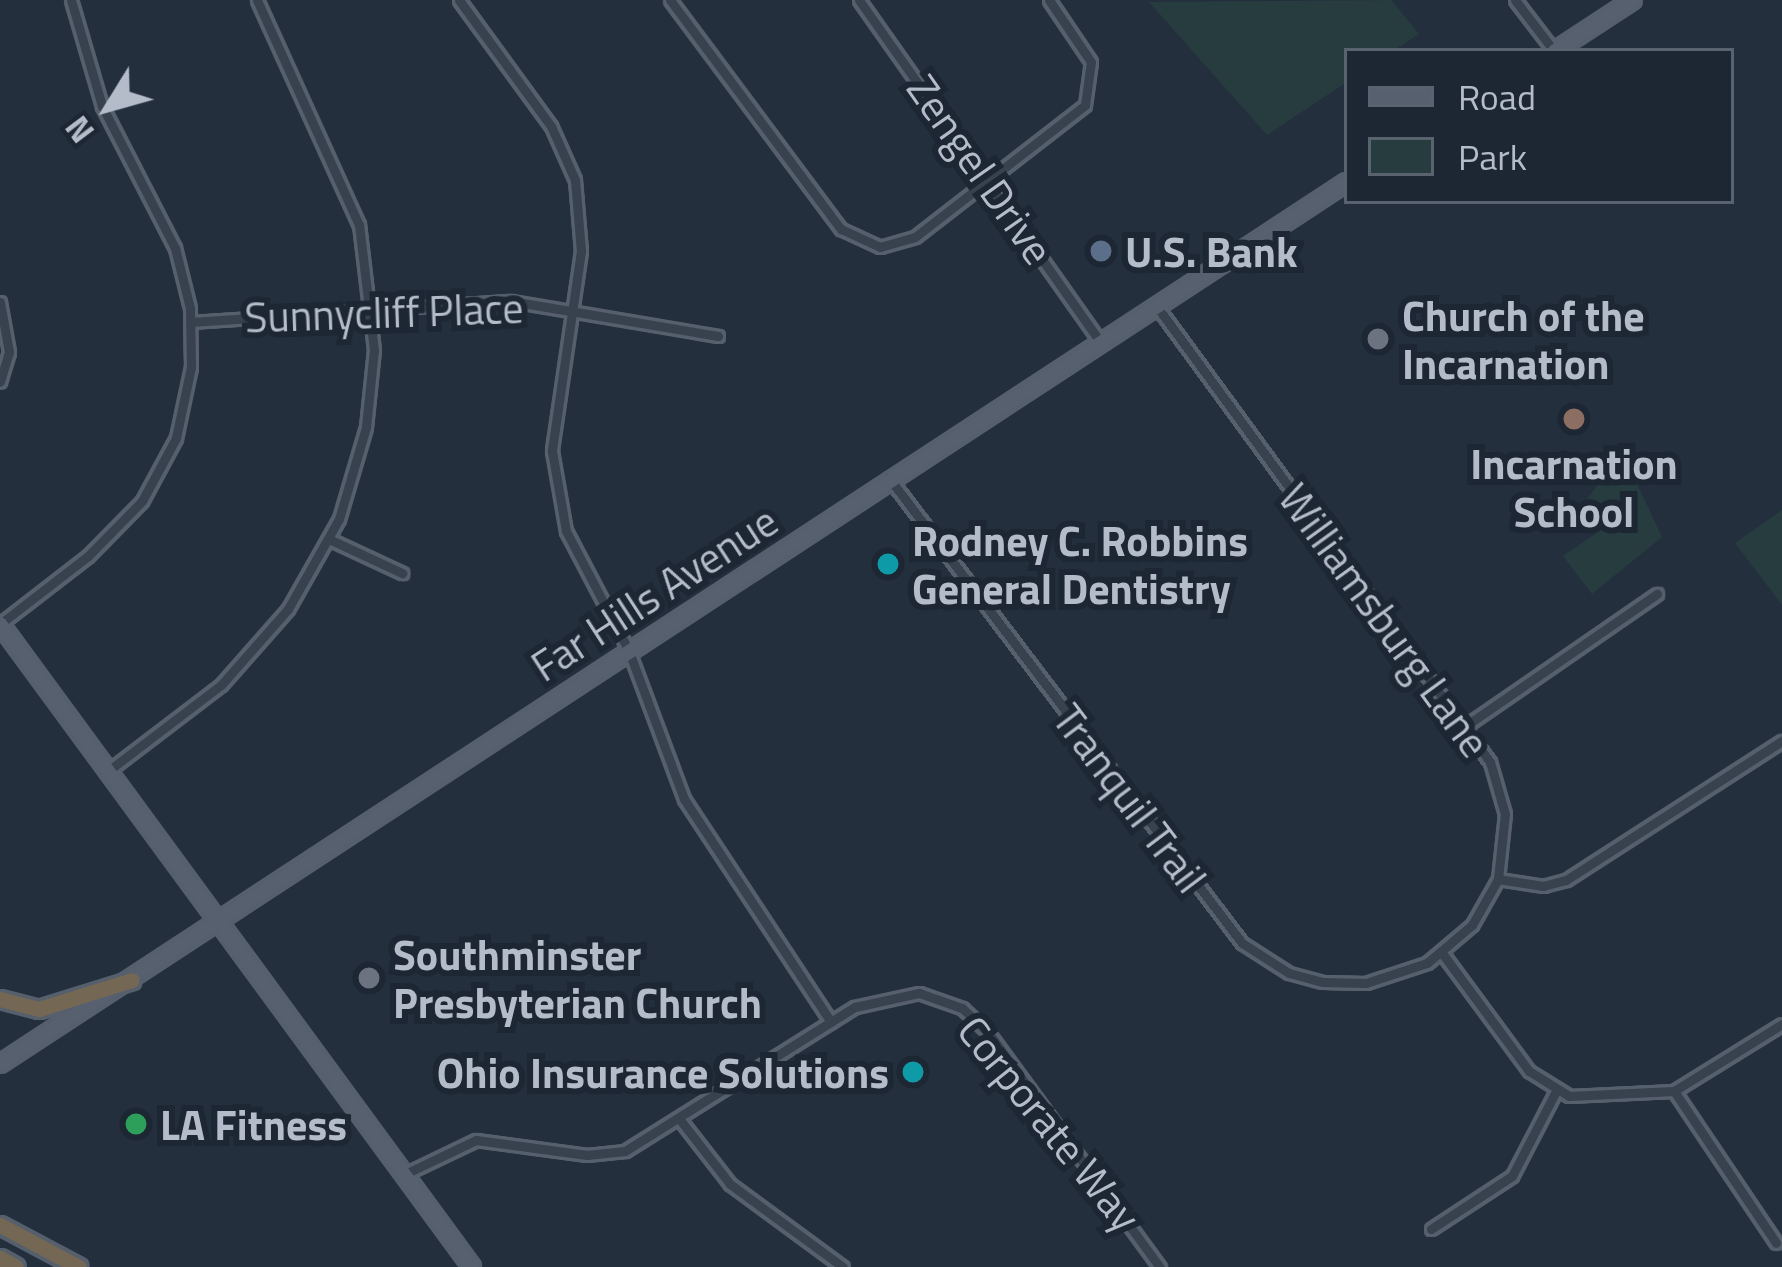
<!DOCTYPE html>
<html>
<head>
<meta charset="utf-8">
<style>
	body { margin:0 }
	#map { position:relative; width:1782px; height:1267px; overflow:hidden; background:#242f3e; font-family:"Titillium Web",sans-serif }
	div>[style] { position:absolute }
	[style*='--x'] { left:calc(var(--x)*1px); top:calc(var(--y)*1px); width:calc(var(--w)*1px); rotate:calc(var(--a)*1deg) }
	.green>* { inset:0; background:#263c3f }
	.roads { filter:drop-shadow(3px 0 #565f6c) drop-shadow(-3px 0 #565f6c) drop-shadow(0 3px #565f6c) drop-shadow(0 -3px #565f6c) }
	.street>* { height:9px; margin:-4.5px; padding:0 4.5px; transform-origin:4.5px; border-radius:4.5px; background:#38414e }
	.primary>* { height:14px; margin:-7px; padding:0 7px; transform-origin:7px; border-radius:7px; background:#56606e }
	.highway>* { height:15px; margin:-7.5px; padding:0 7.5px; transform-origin:7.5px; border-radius:7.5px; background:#746855 }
	.dots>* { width:33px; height:33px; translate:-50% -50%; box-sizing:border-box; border:6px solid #1d2633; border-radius:50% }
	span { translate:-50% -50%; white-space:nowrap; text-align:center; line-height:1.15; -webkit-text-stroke:12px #1d2633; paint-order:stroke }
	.street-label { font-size:42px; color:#b4bcc9 }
	.poi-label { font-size:42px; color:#b4bcc9; font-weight:700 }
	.left { translate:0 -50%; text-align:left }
	.right { translate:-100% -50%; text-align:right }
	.legend { position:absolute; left:1344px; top:48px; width:390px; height:156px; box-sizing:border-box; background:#1d2633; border:3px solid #59626f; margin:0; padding:15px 21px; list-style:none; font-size:36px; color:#b4bcc9 }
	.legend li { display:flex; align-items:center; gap:24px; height:60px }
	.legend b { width:60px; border:3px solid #59626f }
	.north { position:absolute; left:48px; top:48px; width:120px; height:120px; -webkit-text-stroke:9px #1d2633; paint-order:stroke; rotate:233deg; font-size:33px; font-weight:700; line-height:48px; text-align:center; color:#b4bcc9 }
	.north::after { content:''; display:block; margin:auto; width:42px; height:54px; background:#b4bcc9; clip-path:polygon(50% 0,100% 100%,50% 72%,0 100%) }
</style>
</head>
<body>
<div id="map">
	<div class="green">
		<div style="clip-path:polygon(1391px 0,1419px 34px,1393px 51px,1347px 51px,1347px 82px,1267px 135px,1149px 2px)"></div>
		<div style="clip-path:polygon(1611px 468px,1630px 469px,1662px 537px,1592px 594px,1563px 556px,1607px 526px,1584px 503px)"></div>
		<div style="clip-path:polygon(1782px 510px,1782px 605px,1735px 543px)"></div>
	</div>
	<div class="roads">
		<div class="street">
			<div style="--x:459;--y:0;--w:156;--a:53.9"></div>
			<div style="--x:551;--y:126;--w:59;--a:66"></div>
			<div style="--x:575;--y:180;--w:71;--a:85.2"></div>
			<div style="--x:581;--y:251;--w:202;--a:98.3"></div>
			<div style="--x:552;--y:451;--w:81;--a:80.1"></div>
			<div style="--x:566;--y:531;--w:133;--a:62.3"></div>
			<div style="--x:628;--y:649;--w:160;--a:69.5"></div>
			<div style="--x:684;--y:799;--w:267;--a:56.6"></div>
			<div style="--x:670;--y:0;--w:286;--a:53.3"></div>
			<div style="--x:841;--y:229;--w:43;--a:24.8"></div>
			<div style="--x:880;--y:247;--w:36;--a:-16"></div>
			<div style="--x:915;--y:237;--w:215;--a:-37.8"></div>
			<div style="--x:1085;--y:105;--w:43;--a:-82.1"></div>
			<div style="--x:1091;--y:62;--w:75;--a:-124.1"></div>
			<div style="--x:859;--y:0;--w:416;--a:54.8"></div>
			<div style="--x:1515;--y:0;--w:64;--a:52.6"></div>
			<div style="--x:0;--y:302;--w:51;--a:79.8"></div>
			<div style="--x:9;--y:352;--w:31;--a:107"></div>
			<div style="--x:191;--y:322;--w:321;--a:-3.8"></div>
			<div style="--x:511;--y:301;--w:210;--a:9.6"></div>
			<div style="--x:889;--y:478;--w:584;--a:52.8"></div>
			<div style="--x:1242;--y:943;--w:56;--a:32.6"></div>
			<div style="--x:1289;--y:973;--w:35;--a:15"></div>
			<div style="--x:1323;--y:982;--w:43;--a:1.3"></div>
			<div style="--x:1366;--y:983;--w:64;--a:-18.2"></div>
			<div style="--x:1427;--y:963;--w:59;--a:-40.2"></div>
			<div style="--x:1472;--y:925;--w:53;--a:-60.5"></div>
			<div style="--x:1498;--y:879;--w:65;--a:-83.9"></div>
			<div style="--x:1505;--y:814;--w:54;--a:-106.1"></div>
			<div style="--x:1490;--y:762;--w:567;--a:-126.18"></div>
			<div style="--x:329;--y:539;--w:81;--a:25"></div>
			<div style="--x:0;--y:624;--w:111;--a:-37.7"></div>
			<div style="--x:88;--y:556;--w:77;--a:-45.5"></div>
			<div style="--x:142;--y:501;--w:72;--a:-61.6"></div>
			<div style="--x:176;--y:438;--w:73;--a:-78.1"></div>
			<div style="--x:191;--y:367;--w:59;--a:-91"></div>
			<div style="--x:190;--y:308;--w:62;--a:-104"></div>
			<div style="--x:175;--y:248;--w:160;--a:-117.2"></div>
			<div style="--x:102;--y:106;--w:110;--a:-106.3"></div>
			<div style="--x:1467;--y:725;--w:231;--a:-34.6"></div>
			<div style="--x:108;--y:771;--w:142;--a:-37.3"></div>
			<div style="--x:221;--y:685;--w:101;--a:-48.6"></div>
			<div style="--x:288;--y:609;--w:103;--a:-60.5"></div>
			<div style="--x:339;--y:519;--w:96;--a:-73.6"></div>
			<div style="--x:366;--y:427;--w:77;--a:-84.1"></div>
			<div style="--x:374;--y:350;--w:126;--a:-96.8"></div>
			<div style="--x:359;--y:225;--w:247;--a:-114.4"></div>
			<div style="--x:1498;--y:879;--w:46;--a:8.8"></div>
			<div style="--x:1543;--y:886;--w:24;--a:-15"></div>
			<div style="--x:1566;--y:880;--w:257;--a:-32.8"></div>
			<div style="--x:1442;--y:953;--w:147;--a:53.6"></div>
			<div style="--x:1529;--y:1071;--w:47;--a:32"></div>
			<div style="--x:1569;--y:1096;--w:105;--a:-2.7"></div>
			<div style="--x:1674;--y:1091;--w:127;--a:-31.8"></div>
			<div style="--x:1674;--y:1091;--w:183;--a:56.1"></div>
			<div style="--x:681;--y:1121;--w:80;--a:52.1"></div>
			<div style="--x:730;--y:1184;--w:140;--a:36.3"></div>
			<div style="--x:405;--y:1174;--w:79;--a:-25.6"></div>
			<div style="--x:476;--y:1140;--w:112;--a:7.7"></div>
			<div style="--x:587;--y:1155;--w:38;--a:-6"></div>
			<div style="--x:625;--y:1151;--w:271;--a:-32.1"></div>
			<div style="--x:855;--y:1007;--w:66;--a:-12.3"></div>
			<div style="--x:919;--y:993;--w:46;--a:19.2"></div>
			<div style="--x:962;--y:1008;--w:34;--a:43"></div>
			<div style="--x:987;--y:1031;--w:293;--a:53.8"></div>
			<div style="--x:1431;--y:1229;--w:97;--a:-33.2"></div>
			<div style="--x:1512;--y:1176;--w:96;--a:-62.6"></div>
		</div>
		<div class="primary">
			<div style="--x:1555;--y:51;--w:93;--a:-33.2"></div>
			<div style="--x:0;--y:624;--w:798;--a:53.72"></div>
			<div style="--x:0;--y:1064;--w:1610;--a:-33.22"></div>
		</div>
		<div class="highway">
			<div style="--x:0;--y:999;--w:40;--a:14.4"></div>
			<div style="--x:39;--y:1009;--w:97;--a:-17.3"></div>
			<div style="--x:0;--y:1225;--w:89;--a:28"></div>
			<div style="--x:0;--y:1258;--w:18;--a:29"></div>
		</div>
	</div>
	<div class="dots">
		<div style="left:1101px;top:251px;background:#5c6f8a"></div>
		<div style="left:1378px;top:339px;background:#6b7280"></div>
		<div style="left:1574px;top:419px;background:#8d6e63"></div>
		<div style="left:888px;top:564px;background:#0f9aa8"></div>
		<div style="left:369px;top:978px;background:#6b7280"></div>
		<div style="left:913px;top:1072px;background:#0f9aa8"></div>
		<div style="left:136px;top:1124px;background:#2e9e5b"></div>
	</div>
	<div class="street-label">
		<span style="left:981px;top:169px;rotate:55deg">Zengel Drive</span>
		<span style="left:384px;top:312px;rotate:-2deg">Sunnycliff Place</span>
		<span style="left:654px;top:593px;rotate:-33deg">Far Hills Avenue</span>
		<span style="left:1385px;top:620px;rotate:54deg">Williamsburg Lane</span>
		<span style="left:1130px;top:798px;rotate:53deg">Tranquil Trail</span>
		<span style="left:1050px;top:1123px;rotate:51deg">Corporate Way</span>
	</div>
	<div class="poi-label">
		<span class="left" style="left:1125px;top:251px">U.S. Bank</span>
		<span class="left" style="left:1402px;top:339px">Church of the<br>Incarnation</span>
		<span style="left:1574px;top:487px">Incarnation<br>School</span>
		<span class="left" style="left:912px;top:564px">Rodney C. Robbins<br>General Dentistry</span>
		<span class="left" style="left:393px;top:978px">Southminster<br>Presbyterian Church</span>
		<span class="right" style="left:889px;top:1072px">Ohio Insurance Solutions</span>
		<span class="left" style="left:160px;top:1124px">LA Fitness</span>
	</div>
	<ul class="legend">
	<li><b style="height:15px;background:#56606e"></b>Road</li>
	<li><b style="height:33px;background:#263c3f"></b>Park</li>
	</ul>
	<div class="north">N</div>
</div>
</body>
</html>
